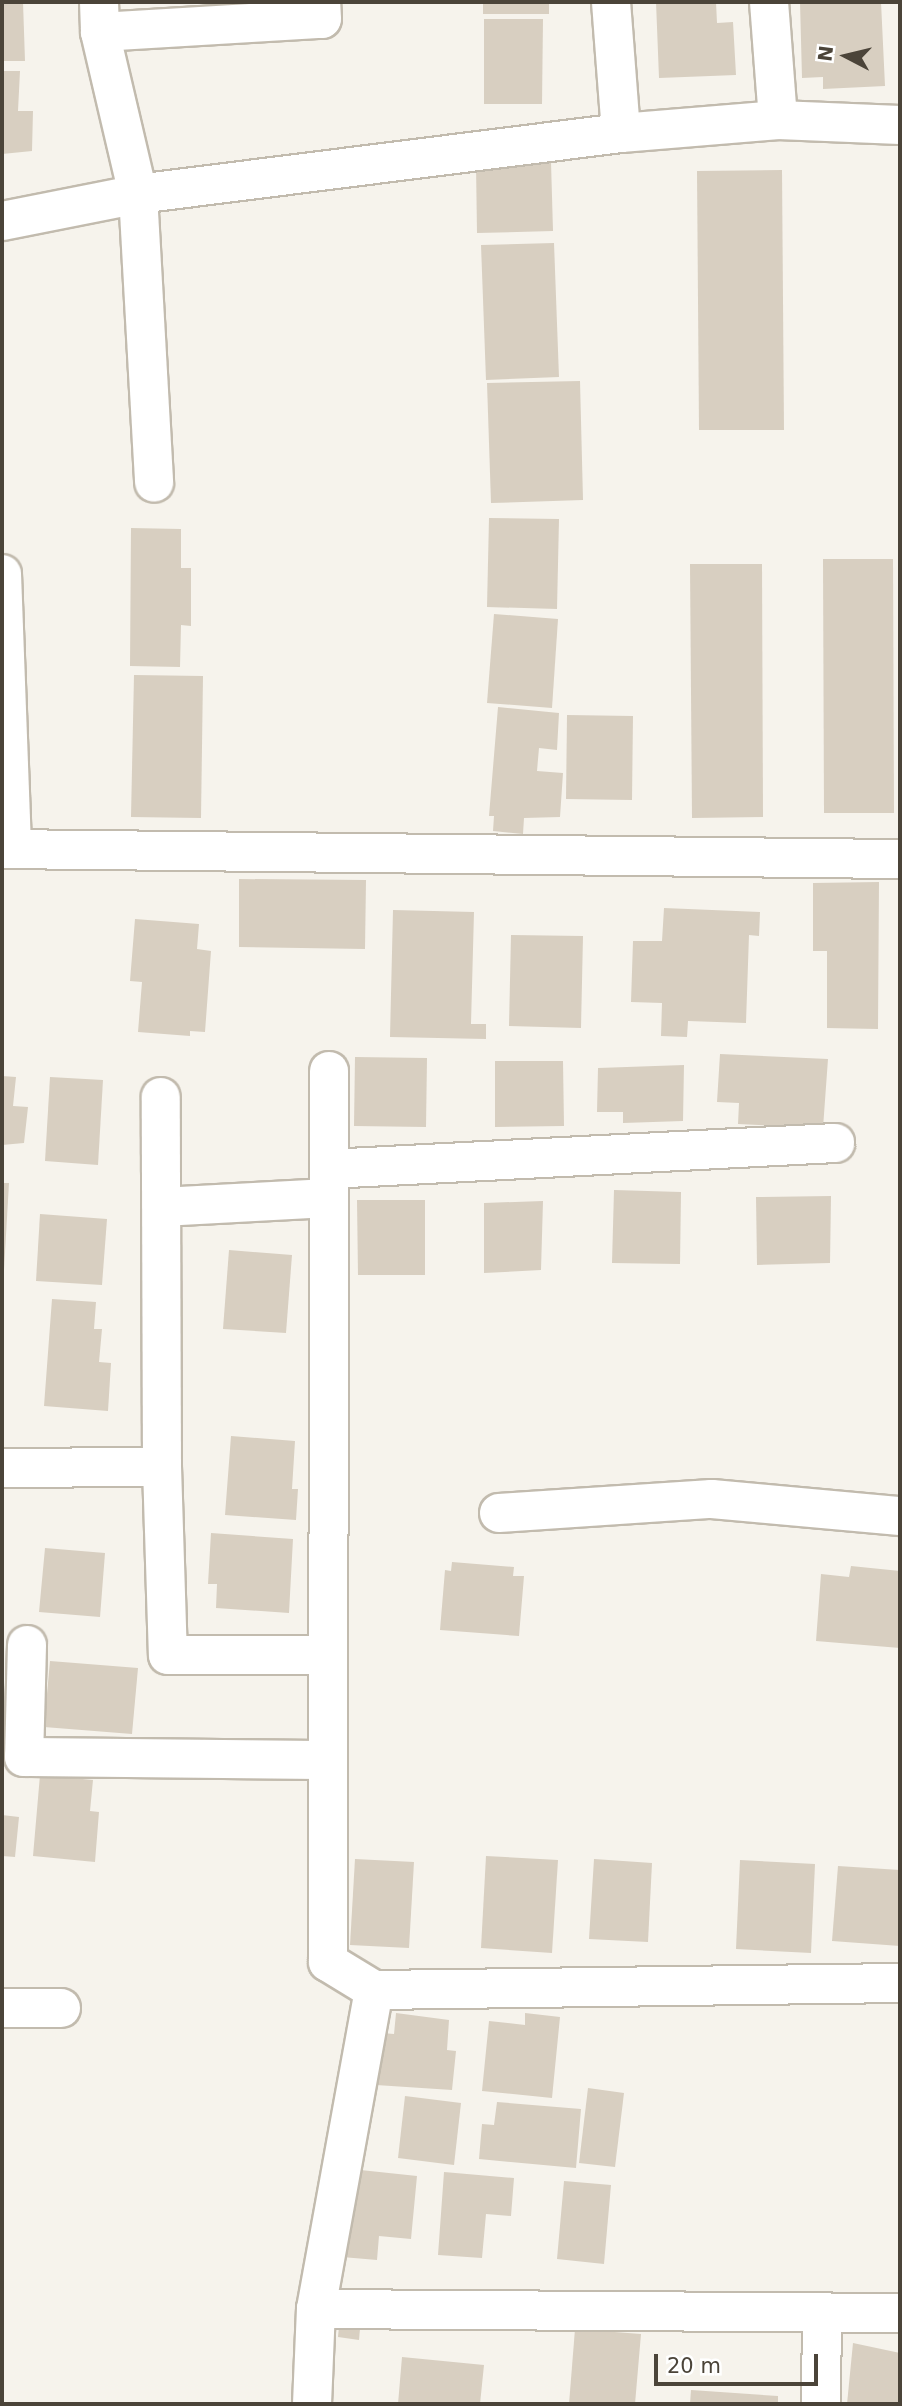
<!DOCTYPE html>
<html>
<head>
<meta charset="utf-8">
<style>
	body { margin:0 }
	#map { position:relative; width:902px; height:2406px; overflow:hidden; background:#f6f3ec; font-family:"DejaVu Sans",sans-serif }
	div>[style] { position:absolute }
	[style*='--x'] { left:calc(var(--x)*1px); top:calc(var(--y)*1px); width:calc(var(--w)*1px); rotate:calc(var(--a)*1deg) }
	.building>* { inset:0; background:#d8cfc1 }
	.roads { filter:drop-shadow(2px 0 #c2bbae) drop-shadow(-2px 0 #c2bbae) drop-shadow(0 2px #c2bbae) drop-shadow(0 -2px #c2bbae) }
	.minor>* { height:38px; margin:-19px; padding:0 19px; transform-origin:19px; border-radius:19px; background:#fff }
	span { translate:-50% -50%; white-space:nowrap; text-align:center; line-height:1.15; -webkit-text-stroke:6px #fff; paint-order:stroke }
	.frame { position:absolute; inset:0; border:4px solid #4b4439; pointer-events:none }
	.north { position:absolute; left:811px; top:21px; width:70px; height:70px; -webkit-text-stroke:5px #fff; paint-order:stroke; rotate:277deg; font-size:19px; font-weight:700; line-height:28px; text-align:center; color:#4b4439 }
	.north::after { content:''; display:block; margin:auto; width:24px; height:32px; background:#4b4439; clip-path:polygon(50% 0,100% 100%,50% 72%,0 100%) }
	.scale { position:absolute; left:654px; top:2354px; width:164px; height:32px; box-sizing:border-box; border:4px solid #4b4439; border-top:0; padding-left:9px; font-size:21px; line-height:24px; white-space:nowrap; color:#4b4439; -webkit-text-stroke:5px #fff; paint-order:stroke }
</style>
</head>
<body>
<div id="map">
	<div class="building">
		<div style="clip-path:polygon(2px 2px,23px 2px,25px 61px,2px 61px)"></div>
		<div style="clip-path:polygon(483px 2px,549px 2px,549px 14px,483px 14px)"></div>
		<div style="clip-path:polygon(656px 2px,716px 2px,717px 23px,733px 22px,736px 75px,659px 78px)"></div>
		<div style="clip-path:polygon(800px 2px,881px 2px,885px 86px,823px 89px,823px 77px,802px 78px)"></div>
		<div style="clip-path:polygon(484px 19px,543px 19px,542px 104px,484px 104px)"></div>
		<div style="clip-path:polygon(2px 71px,20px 71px,18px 111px,33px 111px,32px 151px,2px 154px)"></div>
		<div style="clip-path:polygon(551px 162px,553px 231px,477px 233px,476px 164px)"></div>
		<div style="clip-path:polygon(782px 170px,784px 430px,699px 430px,697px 171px)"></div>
		<div style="clip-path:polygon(554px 243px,559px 377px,486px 380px,481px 245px)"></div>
		<div style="clip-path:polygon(580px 381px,583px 500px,491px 503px,487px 383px)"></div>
		<div style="clip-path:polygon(489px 518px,559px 519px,557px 609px,487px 607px)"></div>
		<div style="clip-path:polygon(131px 528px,181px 529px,181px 568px,191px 568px,191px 626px,181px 625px,180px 667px,130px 666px)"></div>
		<div style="clip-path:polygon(823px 559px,893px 559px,894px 813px,824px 813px)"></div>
		<div style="clip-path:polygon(690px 564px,762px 564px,763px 817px,692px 818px)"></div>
		<div style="clip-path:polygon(494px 614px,558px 619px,552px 708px,487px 703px)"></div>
		<div style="clip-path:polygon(134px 675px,203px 676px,201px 818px,131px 817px)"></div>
		<div style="clip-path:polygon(498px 707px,559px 713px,557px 750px,539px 748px,537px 771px,563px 773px,560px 817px,524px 818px,523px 834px,493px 831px,494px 816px,489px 816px)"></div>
		<div style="clip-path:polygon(567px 715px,633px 716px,632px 800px,566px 799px)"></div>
		<div style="clip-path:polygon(239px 879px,366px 880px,365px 949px,239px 947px)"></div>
		<div style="clip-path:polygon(879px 882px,878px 1029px,827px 1028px,827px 951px,813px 951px,813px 883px)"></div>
		<div style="clip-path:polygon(664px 908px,760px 912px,759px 936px,749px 935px,746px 1023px,688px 1021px,687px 1037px,661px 1036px,662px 1003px,631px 1002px,633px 941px,662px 941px)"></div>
		<div style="clip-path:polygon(393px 910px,474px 912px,471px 1024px,486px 1024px,486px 1039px,390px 1037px)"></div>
		<div style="clip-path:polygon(135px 919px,199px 924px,197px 949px,211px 951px,205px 1032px,190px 1031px,190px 1036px,138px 1032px,142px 982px,130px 981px)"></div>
		<div style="clip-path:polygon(511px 935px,583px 936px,581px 1028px,509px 1026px)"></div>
		<div style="clip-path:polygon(720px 1054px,828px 1059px,823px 1128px,738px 1124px,739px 1103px,717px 1102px)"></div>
		<div style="clip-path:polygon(355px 1057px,427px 1058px,426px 1127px,354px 1126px)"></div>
		<div style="clip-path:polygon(495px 1061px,563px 1061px,564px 1126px,495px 1127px)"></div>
		<div style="clip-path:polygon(684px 1065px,683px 1121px,623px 1123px,623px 1112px,597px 1112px,598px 1068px)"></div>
		<div style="clip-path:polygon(2px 1076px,16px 1077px,13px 1106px,28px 1107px,24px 1143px,2px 1145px)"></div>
		<div style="clip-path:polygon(50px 1077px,103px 1080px,98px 1165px,45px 1161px)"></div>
		<div style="clip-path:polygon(2px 1183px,9px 1183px,4px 1270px,2px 1270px)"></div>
		<div style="clip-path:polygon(614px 1190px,681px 1192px,680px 1264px,612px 1263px)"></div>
		<div style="clip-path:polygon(831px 1196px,830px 1263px,757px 1265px,756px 1197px)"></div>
		<div style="clip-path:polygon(357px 1200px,425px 1200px,425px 1275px,358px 1275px)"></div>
		<div style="clip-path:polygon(543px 1201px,541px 1270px,484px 1273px,484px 1203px)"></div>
		<div style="clip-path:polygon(40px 1214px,107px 1219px,102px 1285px,36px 1281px)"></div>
		<div style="clip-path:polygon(229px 1250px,292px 1255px,286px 1333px,223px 1329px)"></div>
		<div style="clip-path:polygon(52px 1299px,96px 1302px,94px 1329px,102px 1329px,99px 1362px,111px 1363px,108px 1411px,44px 1406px)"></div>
		<div style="clip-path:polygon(231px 1436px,295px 1441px,292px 1489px,298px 1489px,296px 1520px,225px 1515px)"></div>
		<div style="clip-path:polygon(211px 1533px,293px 1539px,289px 1613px,216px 1608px,217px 1584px,208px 1584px)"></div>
		<div style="clip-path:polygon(45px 1548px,105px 1553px,100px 1617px,39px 1612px)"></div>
		<div style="clip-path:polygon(452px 1562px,514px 1567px,513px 1576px,524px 1576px,519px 1636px,440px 1630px,445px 1570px,451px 1571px)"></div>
		<div style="clip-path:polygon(851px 1566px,900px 1571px,900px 1648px,816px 1641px,821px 1574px,849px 1577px)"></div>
		<div style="clip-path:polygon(50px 1661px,138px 1668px,132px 1734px,44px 1727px)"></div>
		<div style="clip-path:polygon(40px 1775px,93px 1780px,90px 1811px,99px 1812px,95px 1862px,33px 1856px)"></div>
		<div style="clip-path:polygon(2px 1815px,19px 1817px,15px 1857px,2px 1856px)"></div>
		<div style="clip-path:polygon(486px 1856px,558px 1860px,552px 1953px,481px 1948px)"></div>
		<div style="clip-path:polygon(355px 1859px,414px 1862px,409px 1948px,350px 1945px)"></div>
		<div style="clip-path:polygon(594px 1859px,652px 1863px,648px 1942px,589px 1939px)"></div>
		<div style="clip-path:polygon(740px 1860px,815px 1864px,811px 1953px,736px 1949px)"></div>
		<div style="clip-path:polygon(838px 1866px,900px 1870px,900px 1946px,832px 1941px)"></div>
		<div style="clip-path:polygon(396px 2013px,449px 2020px,447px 2050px,456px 2051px,452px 2090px,376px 2085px,382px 2033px,394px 2034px)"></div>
		<div style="clip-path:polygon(525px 2013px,560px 2017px,552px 2098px,482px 2091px,489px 2021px,525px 2025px)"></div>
		<div style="clip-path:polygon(588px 2088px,624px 2093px,615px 2167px,579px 2163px)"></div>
		<div style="clip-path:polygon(405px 2096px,461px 2103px,454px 2165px,398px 2158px)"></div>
		<div style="clip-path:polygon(497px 2102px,581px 2109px,576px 2168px,479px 2159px,482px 2124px,494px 2125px)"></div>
		<div style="clip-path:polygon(351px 2169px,417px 2176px,411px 2239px,379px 2236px,377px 2260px,342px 2257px)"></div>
		<div style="clip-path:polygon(444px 2172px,514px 2178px,511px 2216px,486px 2214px,482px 2258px,438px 2255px)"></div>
		<div style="clip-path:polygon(564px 2181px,611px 2185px,604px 2264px,557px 2259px)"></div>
		<div style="clip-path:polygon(340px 2315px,361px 2317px,359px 2340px,338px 2337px)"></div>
		<div style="clip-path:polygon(575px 2329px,641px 2334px,635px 2404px,569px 2404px)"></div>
		<div style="clip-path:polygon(853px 2343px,900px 2353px,900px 2404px,847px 2404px)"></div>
		<div style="clip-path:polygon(402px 2357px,484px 2365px,480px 2404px,398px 2404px)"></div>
		<div style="clip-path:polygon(691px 2390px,778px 2396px,778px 2404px,690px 2404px)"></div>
	</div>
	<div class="roads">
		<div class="minor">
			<div style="--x:99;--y:2;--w:30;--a:88"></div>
			<div style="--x:100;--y:32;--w:222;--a:-3.4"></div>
			<div style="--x:322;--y:19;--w:17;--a:-93"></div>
			<div style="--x:611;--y:2;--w:131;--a:85.6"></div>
			<div style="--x:769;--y:2;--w:118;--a:85.6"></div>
			<div style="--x:100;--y:32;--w:166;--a:76.8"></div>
			<div style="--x:138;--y:194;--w:289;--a:86.8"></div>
			<div style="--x:2;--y:221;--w:139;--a:-11.2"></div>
			<div style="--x:138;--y:194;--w:487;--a:-7.2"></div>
			<div style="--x:621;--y:133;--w:158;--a:-4.7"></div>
			<div style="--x:778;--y:120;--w:122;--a:2.3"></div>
			<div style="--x:2;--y:574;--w:275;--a:87.9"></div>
			<div style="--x:2;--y:849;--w:898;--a:0.64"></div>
			<div style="--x:329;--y:1071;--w:891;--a:90.06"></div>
			<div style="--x:328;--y:1962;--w:54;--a:31.3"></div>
			<div style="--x:374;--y:1990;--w:526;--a:-0.76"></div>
			<div style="--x:329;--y:1169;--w:507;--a:-2.94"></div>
			<div style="--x:162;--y:1207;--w:166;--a:-3.1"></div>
			<div style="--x:162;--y:1467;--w:188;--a:88.2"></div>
			<div style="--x:168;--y:1655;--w:157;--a:0"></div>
			<div style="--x:2;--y:1468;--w:160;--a:-0.4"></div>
			<div style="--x:162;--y:1467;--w:370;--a:-90.2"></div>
			<div style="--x:499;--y:1513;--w:213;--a:-3.8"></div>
			<div style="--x:712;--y:1499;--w:189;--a:5.2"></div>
			<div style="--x:27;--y:1645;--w:112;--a:91.5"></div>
			<div style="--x:24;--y:1757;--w:301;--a:0.6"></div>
			<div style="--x:2;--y:2008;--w:59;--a:0"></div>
			<div style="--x:316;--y:2309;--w:584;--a:0.39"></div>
			<div style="--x:312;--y:2404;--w:95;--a:-87.6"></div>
			<div style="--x:316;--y:2309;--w:324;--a:-79.7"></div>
			<div style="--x:821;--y:2404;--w:91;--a:-89.4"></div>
		</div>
	</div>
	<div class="frame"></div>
	<div class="north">N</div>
	<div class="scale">20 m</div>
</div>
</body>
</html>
